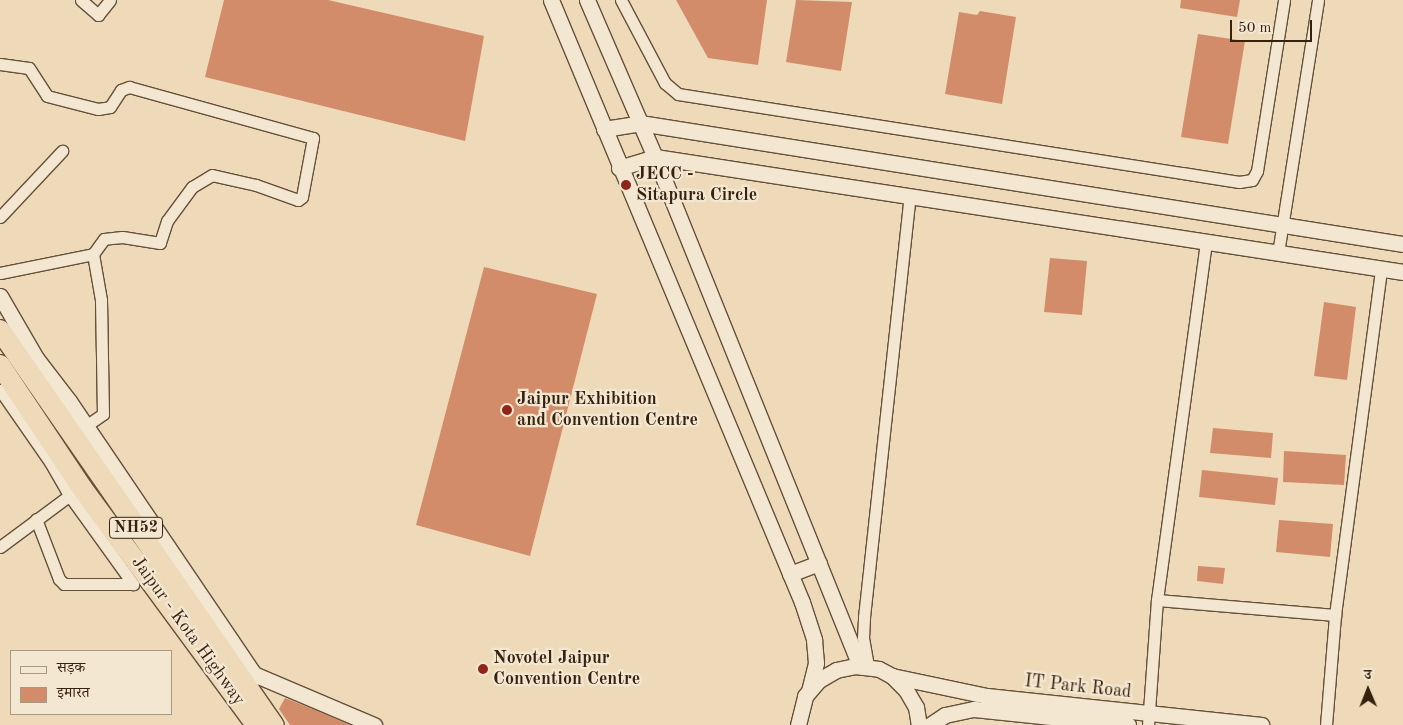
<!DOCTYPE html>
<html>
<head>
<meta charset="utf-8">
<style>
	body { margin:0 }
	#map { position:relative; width:1403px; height:725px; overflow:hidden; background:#eedab9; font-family:"Old Standard TT","Noto Serif Devanagari",serif }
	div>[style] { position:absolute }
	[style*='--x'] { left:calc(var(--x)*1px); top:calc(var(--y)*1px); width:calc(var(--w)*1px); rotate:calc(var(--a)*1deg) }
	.building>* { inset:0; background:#d28c69 }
	.roads { filter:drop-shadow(1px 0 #65503a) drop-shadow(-1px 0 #65503a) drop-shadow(0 1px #65503a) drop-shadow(0 -1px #65503a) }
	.street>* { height:11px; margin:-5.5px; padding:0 5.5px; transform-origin:5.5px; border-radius:5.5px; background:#f4e7d2 }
	.secondary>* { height:15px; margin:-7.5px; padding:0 7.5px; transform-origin:7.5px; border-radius:7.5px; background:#f4e7d2 }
	.highway>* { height:20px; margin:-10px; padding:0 10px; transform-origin:10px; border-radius:10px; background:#eedab9 }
	.dots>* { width:14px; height:14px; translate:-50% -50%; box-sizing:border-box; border:2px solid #f4e7d2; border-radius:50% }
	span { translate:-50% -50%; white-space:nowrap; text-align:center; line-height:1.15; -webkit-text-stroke:4.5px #f4e7d2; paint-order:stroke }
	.shield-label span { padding:1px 4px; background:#f4e7d2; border:1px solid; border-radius:4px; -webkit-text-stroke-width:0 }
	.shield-label { font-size:16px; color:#372210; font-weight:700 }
	.poi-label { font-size:18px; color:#372210; font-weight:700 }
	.left { translate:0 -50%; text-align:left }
	.street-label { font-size:18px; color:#372210 }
	.legend { position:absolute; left:10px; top:650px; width:162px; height:65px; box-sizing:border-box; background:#f4e7d2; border:1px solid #a89884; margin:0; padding:6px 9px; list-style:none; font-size:15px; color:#372210 }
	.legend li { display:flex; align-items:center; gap:10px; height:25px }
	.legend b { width:25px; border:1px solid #a89884 }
	.north { position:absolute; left:1343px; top:665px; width:50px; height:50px; -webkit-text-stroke:4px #f4e7d2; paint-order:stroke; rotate:359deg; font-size:14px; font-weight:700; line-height:20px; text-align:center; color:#372210 }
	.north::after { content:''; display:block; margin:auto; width:18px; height:22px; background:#372210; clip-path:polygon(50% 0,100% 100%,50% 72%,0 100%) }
	.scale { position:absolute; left:1230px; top:20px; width:82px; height:22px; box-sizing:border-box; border:2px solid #372210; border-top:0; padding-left:6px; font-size:15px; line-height:18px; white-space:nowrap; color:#372210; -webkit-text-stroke:4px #f4e7d2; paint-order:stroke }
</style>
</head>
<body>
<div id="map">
	<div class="building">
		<div style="clip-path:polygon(224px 0,328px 0,484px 36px,465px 141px,205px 77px)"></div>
		<div style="clip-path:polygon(676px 0,767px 0,758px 65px,708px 58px)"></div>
		<div style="clip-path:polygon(796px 0,852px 2px,841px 71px,786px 62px)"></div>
		<div style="clip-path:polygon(1181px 0,1240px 0,1237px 17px,1180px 8px)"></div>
		<div style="clip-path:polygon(980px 11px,1016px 17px,1002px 104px,945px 94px,959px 12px,977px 15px)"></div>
		<div style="clip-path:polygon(1198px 34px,1245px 41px,1228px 144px,1181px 137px)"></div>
		<div style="clip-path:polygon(1050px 258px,1087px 261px,1082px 315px,1044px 312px)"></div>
		<div style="clip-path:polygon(484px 267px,597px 294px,530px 556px,416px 525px)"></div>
		<div style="clip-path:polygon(1324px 302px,1356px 307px,1347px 380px,1314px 376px)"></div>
		<div style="clip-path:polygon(1213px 428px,1273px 433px,1271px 458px,1210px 453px)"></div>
		<div style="clip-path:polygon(1284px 451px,1346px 455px,1344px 485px,1283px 482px)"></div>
		<div style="clip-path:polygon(1202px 470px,1278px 478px,1275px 505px,1199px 497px)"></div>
		<div style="clip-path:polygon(1279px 520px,1333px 524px,1330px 557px,1276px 552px)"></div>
		<div style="clip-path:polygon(1198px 566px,1225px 568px,1223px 584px,1197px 581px)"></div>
		<div style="clip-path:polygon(285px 698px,320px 712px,350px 725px,290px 725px,279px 709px)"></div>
	</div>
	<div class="roads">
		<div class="street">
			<div style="--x:81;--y:0;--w:23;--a:41"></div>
			<div style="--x:98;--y:15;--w:19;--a:-51"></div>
			<div style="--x:621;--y:0;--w:94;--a:62.1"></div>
			<div style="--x:665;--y:83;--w:17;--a:40"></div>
			<div style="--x:678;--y:94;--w:568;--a:8.91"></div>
			<div style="--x:1239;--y:182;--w:13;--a:-9"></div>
			<div style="--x:1252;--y:180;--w:10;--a:-61"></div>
			<div style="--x:1257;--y:171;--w:173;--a:-81"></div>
			<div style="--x:0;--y:64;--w:29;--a:8"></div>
			<div style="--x:29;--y:68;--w:33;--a:57"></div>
			<div style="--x:47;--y:96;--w:53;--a:14.3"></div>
			<div style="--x:98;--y:109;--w:12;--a:-9"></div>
			<div style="--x:110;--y:107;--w:20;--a:-57"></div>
			<div style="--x:121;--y:90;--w:9;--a:-21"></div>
			<div style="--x:129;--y:87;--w:191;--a:15.5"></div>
			<div style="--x:313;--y:138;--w:60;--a:100.6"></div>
			<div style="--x:302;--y:197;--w:5;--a:143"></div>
			<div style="--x:298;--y:200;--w:45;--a:-160.3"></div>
			<div style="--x:256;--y:185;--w:45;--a:-167.2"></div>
			<div style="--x:212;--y:175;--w:23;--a:149"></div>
			<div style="--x:192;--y:187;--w:42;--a:126.3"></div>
			<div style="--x:167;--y:221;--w:23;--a:108"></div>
			<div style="--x:160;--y:243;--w:38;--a:-171"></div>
			<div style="--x:122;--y:237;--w:18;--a:174"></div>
			<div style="--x:104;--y:239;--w:19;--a:126"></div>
			<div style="--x:0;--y:217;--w:91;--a:-46.8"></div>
			<div style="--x:1278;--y:253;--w:256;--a:-81"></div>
			<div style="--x:0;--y:273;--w:95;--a:-11.5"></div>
			<div style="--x:93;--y:254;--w:47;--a:80.1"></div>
			<div style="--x:101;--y:300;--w:114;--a:89"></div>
			<div style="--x:103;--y:414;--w:28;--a:145"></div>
			<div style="--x:0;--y:390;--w:88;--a:55.2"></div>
			<div style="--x:50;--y:462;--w:38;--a:60"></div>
			<div style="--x:69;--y:495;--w:110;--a:54.3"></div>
			<div style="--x:133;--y:584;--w:69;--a:180"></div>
			<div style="--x:64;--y:584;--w:7;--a:-135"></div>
			<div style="--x:59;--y:579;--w:64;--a:-111"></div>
			<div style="--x:0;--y:547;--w:92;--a:-36.6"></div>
			<div style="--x:1157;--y:600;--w:179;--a:4.8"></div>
			<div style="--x:868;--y:666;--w:28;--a:-100"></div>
			<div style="--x:863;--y:638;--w:21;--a:-87"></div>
			<div style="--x:864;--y:617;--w:424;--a:-83.8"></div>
			<div style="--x:1148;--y:725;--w:125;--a:-85.9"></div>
			<div style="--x:1157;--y:600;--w:361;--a:-82.2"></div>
			<div style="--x:1326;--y:725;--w:110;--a:-85.3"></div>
			<div style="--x:1335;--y:615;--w:350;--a:-82.4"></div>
		</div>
		<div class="secondary">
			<div style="--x:551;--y:0;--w:652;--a:67.37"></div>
			<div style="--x:802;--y:602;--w:40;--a:72"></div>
			<div style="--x:814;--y:640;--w:23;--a:85"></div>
			<div style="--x:816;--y:663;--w:29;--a:104"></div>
			<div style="--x:587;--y:0;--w:171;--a:66.6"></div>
			<div style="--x:655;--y:157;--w:549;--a:68.06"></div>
			<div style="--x:604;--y:129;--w:36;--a:-9"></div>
			<div style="--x:640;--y:123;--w:773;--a:9.01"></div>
			<div style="--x:619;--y:168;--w:38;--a:-17"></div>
			<div style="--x:655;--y:157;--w:757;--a:8.74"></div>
			<div style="--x:0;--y:296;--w:72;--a:59.9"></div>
			<div style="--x:36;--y:358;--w:54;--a:52.5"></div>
			<div style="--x:69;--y:401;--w:333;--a:55.9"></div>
			<div style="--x:790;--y:574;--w:31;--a:-21"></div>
			<div style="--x:249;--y:672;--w:136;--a:23"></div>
			<div style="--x:892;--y:676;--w:97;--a:11.9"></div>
			<div style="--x:987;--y:696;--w:276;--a:6"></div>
			<div style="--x:798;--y:725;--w:30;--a:-76"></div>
			<div style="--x:805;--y:696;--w:21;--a:-49"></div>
			<div style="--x:819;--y:680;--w:20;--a:-30"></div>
			<div style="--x:836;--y:670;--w:19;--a:-12"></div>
			<div style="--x:855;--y:666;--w:24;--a:7"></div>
			<div style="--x:879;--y:669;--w:15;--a:28"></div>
			<div style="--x:892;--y:676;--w:20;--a:45"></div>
			<div style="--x:906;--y:690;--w:20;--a:60"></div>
			<div style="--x:916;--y:707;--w:18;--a:81"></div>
			<div style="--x:930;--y:725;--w:18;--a:-34"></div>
			<div style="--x:945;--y:715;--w:30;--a:-12"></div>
			<div style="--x:974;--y:709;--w:155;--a:5.9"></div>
		</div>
		<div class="highway">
			<div style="--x:0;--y:330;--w:481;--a:55.3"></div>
			<div style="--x:0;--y:365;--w:148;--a:56.3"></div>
			<div style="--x:82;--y:488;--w:294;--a:53.7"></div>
		</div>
	</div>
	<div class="dots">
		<div style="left:626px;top:185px;background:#8f2418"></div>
		<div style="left:507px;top:410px;background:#8f2418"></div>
		<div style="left:483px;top:669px;background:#8f2418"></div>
	</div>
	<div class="shield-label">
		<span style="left:136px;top:528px">NH52</span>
	</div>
	<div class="poi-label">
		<span class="left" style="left:636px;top:185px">JECC -<br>Sitapura Circle</span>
		<span class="left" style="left:517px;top:410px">Jaipur Exhibition<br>and Convention Centre</span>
		<span class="left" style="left:493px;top:669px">Novotel Jaipur<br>Convention Centre</span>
	</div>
	<div class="street-label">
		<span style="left:188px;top:631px;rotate:54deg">Jaipur - Kota Highway</span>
		<span style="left:1078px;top:687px;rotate:6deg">IT Park Road</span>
	</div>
	<ul class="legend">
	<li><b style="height:6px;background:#f4e7d2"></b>सड़क</li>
	<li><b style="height:14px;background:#d28c69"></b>इमारत</li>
	</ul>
	<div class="north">उ</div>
	<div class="scale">50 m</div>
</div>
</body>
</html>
